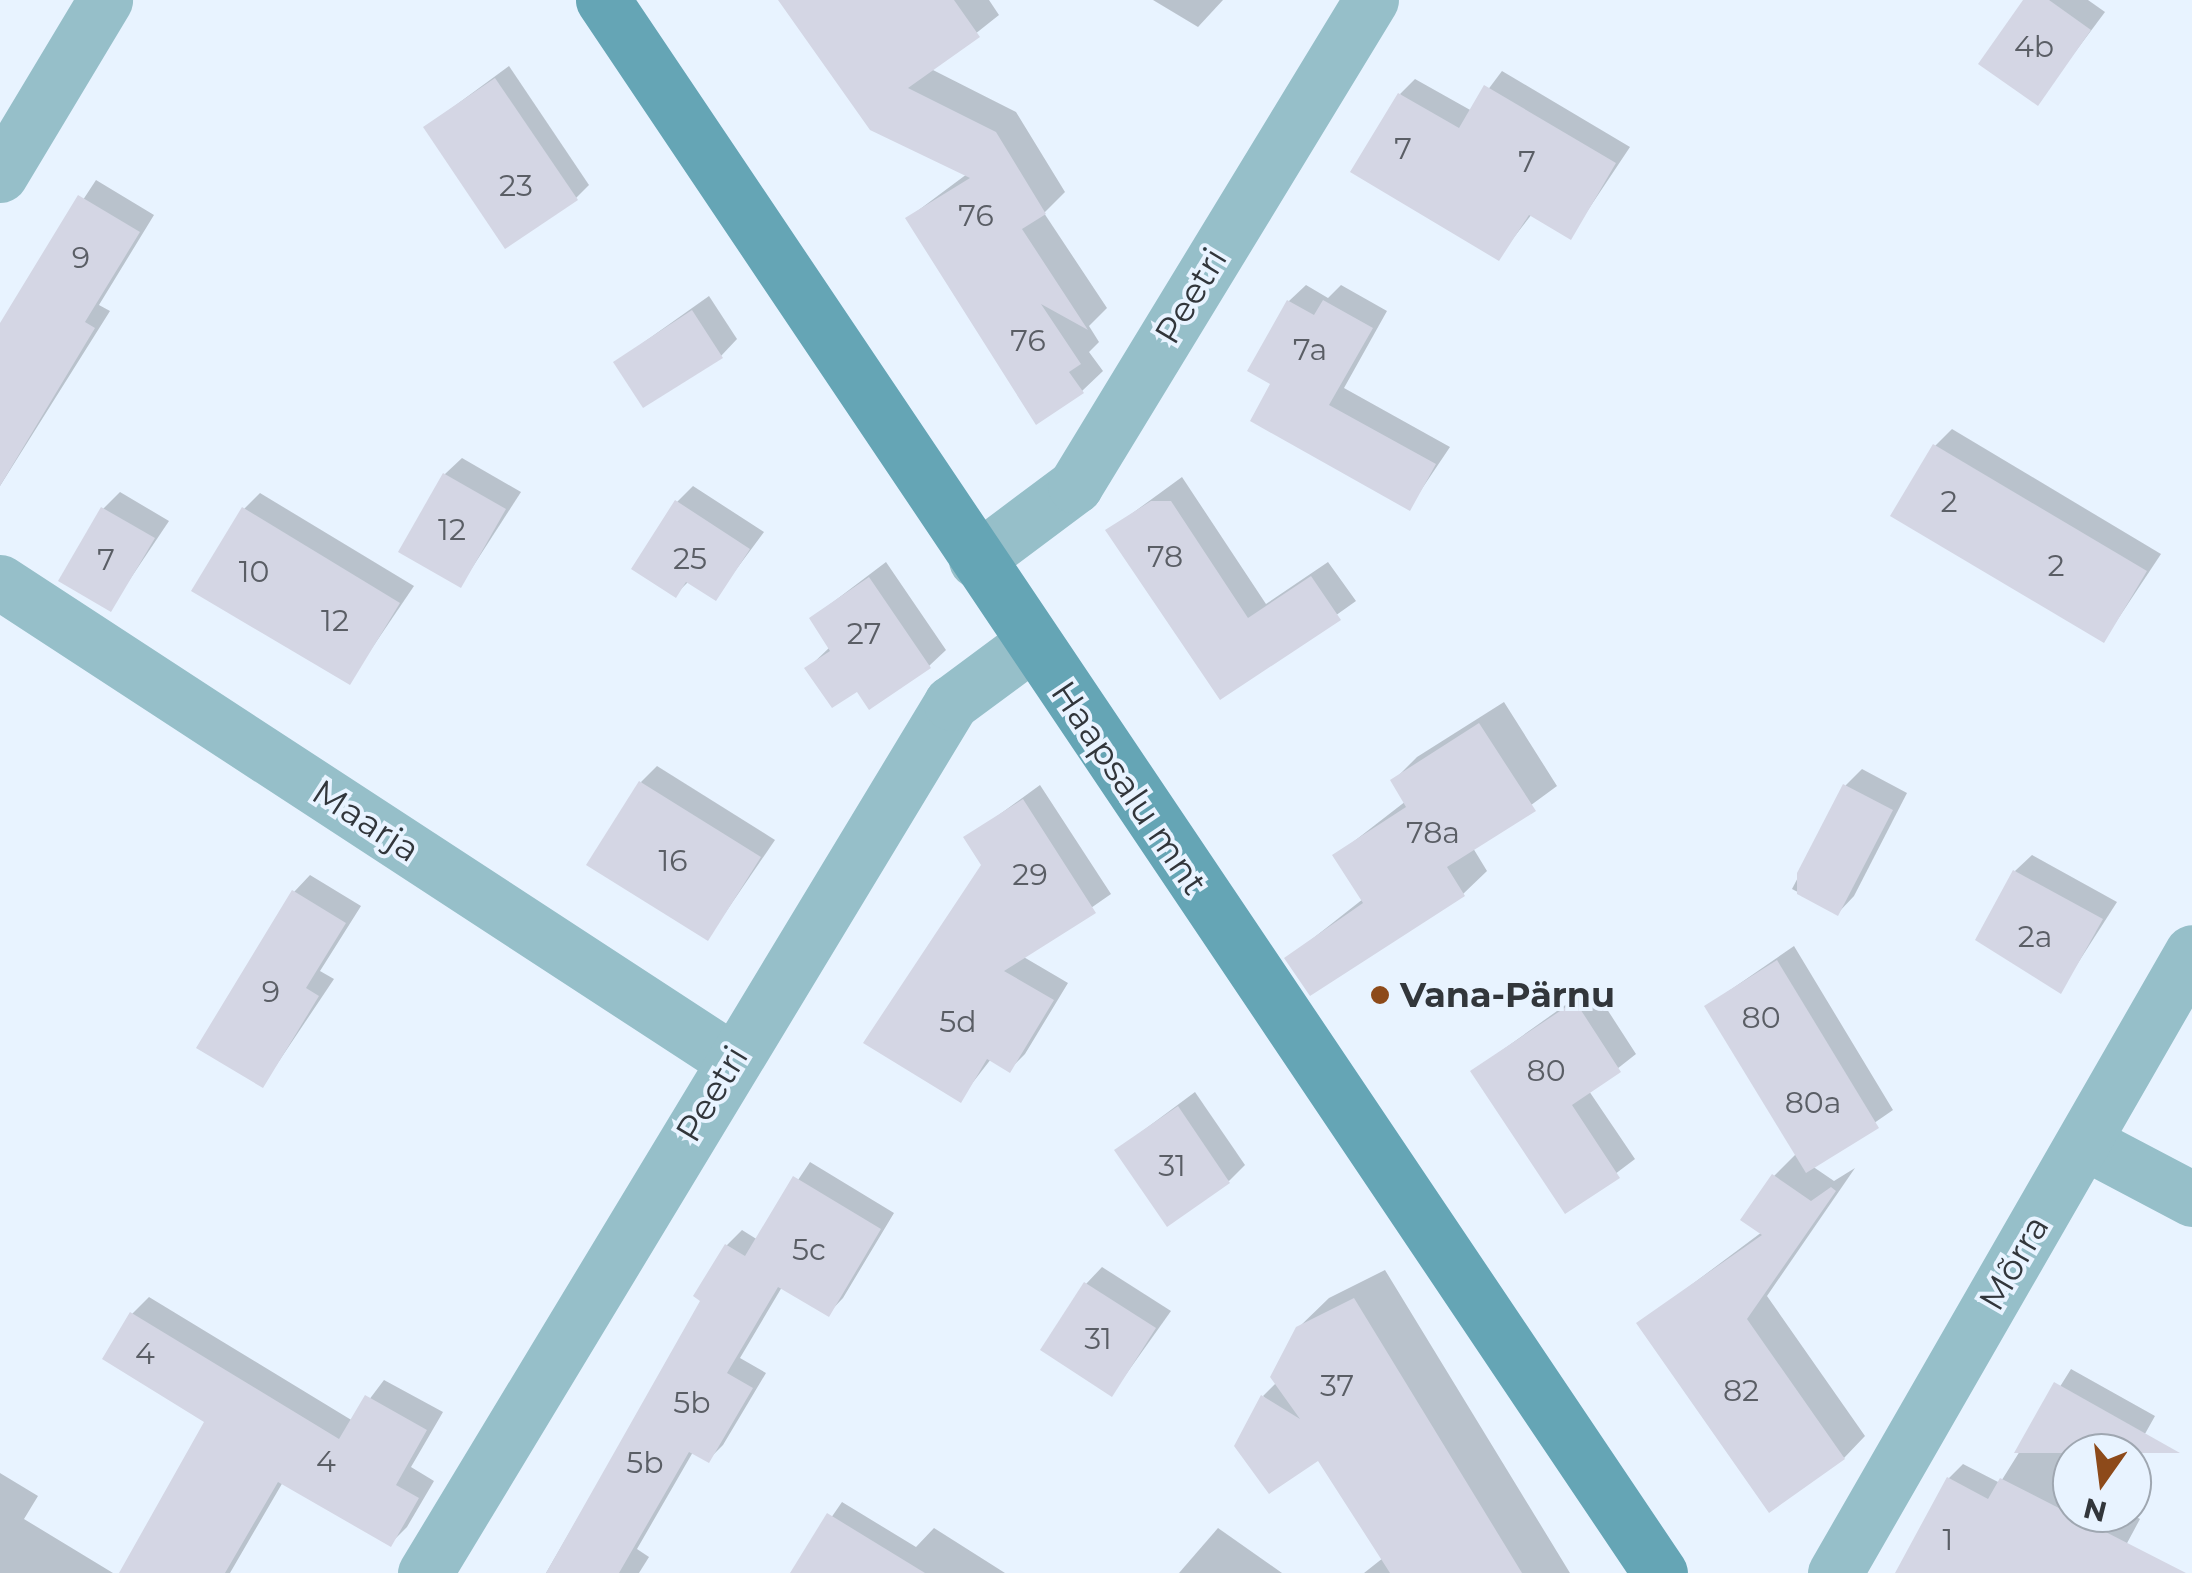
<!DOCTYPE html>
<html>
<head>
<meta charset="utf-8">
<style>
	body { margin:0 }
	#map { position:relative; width:2192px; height:1573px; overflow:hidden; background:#e8f3ff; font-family:Montserrat,sans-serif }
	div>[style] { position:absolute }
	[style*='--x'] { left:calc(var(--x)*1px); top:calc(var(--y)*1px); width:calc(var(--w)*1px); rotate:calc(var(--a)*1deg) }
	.shadow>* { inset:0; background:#0003 }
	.building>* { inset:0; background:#d4d6e4 }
	.street>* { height:55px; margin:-27.5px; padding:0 27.5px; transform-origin:27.5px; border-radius:27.5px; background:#96bfc9 }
	.secondary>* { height:55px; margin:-27.5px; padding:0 27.5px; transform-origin:27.5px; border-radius:27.5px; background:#65a5b5 }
	.dots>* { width:28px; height:28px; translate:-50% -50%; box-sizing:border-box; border:5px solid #e8f3ff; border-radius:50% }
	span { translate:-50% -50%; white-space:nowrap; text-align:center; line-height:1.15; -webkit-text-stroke:8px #e8f3ff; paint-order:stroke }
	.number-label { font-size:30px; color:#5a5e65 }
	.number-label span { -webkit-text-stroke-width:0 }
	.street-label { font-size:35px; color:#32363b }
	.poi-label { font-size:35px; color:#32363b; font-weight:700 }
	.left { translate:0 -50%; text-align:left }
	.north { position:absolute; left:2052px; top:1433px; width:100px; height:100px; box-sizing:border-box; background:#e8f3ff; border:2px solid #9fa7b1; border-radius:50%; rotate:194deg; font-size:28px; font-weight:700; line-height:40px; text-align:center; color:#32363b }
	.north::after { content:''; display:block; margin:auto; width:35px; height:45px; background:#8d4a1a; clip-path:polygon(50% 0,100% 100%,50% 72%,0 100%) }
</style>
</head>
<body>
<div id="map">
	<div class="shadow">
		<div style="clip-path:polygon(781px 0,989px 0,999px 15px,931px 69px,1016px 112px,1065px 192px,1044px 213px,1107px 308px,1089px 326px,1099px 342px,1089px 352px,1103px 371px,1082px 391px,908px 218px,967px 174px)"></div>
		<div style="clip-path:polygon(1153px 0,1223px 0,1198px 27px)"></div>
		<div style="clip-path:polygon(2026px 0,2088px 0,2105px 12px,2037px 103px)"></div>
		<div style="clip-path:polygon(509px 66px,589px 185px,576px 198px,426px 127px)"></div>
		<div style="clip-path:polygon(1502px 71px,1630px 147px,1570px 237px,1532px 214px,1498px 258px,1400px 94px,1415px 79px,1472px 111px)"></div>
		<div style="clip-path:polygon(96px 180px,154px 215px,99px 305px,110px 311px,0 486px,0 327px)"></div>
		<div style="clip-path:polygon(1306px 285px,1328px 298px,1341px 285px,1387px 311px,1344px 388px,1450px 447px,1409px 508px,1274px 383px,1289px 301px)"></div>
		<div style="clip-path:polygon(709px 296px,737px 339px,721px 356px,616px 362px)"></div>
		<div style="clip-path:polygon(1952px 429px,2161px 554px,2104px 640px,1935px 446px)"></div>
		<div style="clip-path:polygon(462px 458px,521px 492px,461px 585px,445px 474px)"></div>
		<div style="clip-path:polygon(1182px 477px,1266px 604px,1328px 562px,1356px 601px,1221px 697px,1108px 531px)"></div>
		<div style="clip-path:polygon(693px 486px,764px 532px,715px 598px,689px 581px,675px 595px,677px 502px)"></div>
		<div style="clip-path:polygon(120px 492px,169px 521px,110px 609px,103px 509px)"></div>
		<div style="clip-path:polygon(260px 493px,414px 586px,349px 682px,244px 509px)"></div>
		<div style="clip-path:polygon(886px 562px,946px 650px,929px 666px,858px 689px,808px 668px,830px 647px,812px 618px)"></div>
		<div style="clip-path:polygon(1504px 702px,1557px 786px,1473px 848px,1487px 871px,1463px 894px,1288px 958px,1363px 899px,1335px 856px,1406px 801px,1393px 781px,1417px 757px)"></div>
		<div style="clip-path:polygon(657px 766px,775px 840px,708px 938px,641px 782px)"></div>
		<div style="clip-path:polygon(1862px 769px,1907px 793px,1854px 896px,1838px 913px,1792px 889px,1846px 785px)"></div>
		<div style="clip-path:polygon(1040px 785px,1111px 894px,1022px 956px,1068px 983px,1025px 1054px,1009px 1070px,991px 1059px,960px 1099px,984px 865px,967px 838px)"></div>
		<div style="clip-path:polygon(2032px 855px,2117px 902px,2060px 991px,2015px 871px)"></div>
		<div style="clip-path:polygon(310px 875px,361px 906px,320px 971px,334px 979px,263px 1085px,294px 892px)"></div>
		<div style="clip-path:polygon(1794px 946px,1893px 1110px,1812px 1166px,1834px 1181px,1855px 1168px,1767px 1296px,1865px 1436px,1844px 1458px,1639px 1324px,1762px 1232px,1774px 1176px,1797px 1153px,1707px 1006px)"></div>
		<div style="clip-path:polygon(1592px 986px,1636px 1054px,1589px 1091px,1635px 1159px,1566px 1211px,1473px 1071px)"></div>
		<div style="clip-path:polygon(1195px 1092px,1245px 1165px,1229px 1181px,1117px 1150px)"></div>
		<div style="clip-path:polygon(810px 1162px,894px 1213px,843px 1298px,828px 1314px,782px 1287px,740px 1358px,766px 1373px,723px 1445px,708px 1460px,693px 1452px,637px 1549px,649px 1557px,639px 1573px,546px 1573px,704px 1300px,727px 1245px,742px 1230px,758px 1240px)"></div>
		<div style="clip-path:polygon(1102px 1267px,1171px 1311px,1112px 1394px,1086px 1284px)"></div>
		<div style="clip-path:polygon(1385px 1270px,1570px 1573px,1364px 1573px,1383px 1558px,1319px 1458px,1263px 1396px,1277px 1382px,1298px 1328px,1329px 1298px)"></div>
		<div style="clip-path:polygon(149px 1297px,353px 1421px,384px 1380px,443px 1412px,411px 1467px,434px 1481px,407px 1527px,390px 1544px,283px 1482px,230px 1573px,122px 1573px,208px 1421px,132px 1314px)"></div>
		<div style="clip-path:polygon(2071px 1369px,2155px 1416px,2132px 1457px,2072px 1453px,2072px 1513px,2130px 1513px,2140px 1519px,2111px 1573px,1898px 1573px,1949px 1478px,1963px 1464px,2000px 1483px)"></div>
		<div style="clip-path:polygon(0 1473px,38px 1496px,24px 1519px,113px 1573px,0 1573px)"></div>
		<div style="clip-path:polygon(842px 1502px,916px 1547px,934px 1528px,1005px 1573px,793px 1573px)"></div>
		<div style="clip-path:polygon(1218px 1528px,1282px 1573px,1179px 1573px)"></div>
	</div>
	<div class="building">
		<div style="clip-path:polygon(778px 0,954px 0,980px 37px,908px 88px,996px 132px,1046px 214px,1022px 229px,1088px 330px,1041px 304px,1081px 364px,1069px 372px,1084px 393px,1036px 425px,905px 218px,970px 178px,870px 130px)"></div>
		<div style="clip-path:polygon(2023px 0,2049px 0,2091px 30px,2038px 106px,1978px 64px)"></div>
		<div style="clip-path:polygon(495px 78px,578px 200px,505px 249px,423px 127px)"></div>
		<div style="clip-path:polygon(1484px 85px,1616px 163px,1571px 240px,1529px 215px,1499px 261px,1350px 172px,1398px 93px,1459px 128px)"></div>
		<div style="clip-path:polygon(78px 195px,140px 232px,85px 322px,95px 328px,0 486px,0 323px)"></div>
		<div style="clip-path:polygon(1287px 300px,1314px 315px,1323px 300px,1373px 328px,1329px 405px,1436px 464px,1410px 511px,1250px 421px,1270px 384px,1247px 371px)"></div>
		<div style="clip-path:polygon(692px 310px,723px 358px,643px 408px,613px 362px)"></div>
		<div style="clip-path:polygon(1933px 444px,2147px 571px,2104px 643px,1890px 516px)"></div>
		<div style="clip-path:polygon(443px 473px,506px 509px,461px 588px,398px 552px)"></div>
		<div style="clip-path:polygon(675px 500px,750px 549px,716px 601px,686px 582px,676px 598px,631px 569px)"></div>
		<div style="clip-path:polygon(1151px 501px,1171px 501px,1248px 618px,1311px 576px,1341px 620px,1220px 700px,1105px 530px)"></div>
		<div style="clip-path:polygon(101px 507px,155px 538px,111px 612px,58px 581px)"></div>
		<div style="clip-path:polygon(242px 507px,400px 603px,350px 685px,191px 591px)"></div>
		<div style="clip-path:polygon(869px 577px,931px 668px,869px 710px,857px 692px,832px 708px,804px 668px,830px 651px,809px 618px)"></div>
		<div style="clip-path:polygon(1479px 723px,1536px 811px,1447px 867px,1465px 896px,1310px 996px,1284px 958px,1363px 903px,1332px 855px,1406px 807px,1390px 780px)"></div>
		<div style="clip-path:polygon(639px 781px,761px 857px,708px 941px,586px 865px)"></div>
		<div style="clip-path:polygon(1843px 784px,1893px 810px,1838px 916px,1797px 894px,1797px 873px)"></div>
		<div style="clip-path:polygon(1023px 799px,1096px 913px,1004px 971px,1054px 1000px,1010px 1073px,987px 1059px,961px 1103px,863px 1043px,981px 865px,963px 837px)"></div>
		<div style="clip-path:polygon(2013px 870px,2103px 919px,2061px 994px,1975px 940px)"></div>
		<div style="clip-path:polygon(292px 890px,346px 923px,306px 988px,319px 996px,263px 1088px,196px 1048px)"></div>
		<div style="clip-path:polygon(1777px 960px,1879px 1128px,1806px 1173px,1704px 1006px)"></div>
		<div style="clip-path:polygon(1575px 1001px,1621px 1072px,1572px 1105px,1620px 1178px,1565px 1214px,1470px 1071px)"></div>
		<div style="clip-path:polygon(1178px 1106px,1230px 1183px,1167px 1227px,1114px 1150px)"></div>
		<div style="clip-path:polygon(1772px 1174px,1811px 1201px,1831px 1187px,1836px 1191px,1747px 1319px,1845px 1459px,1769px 1513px,1636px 1323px,1762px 1235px,1740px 1220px)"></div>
		<div style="clip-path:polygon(793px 1176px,881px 1229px,829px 1317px,778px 1287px,727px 1373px,753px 1388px,709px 1463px,689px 1452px,619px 1573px,546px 1573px,700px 1301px,693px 1296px,725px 1244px,745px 1256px)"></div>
		<div style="clip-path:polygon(1084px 1282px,1156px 1328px,1112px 1397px,1040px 1350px)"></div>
		<div style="clip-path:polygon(1354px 1298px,1522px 1573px,1390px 1573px,1318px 1461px,1269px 1494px,1234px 1446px,1261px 1395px,1300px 1419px,1270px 1377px,1296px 1327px)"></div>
		<div style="clip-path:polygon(130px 1312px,339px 1439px,365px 1395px,427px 1430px,396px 1485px,419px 1498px,391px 1547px,278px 1482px,225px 1573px,119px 1573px,204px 1422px,102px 1359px)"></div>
		<div style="clip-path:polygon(2054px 1382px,2180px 1453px,2014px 1453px)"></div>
		<div style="clip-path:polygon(1947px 1477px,1988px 1499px,2000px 1478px,2186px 1573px,1895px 1573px)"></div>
		<div style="clip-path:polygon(827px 1513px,925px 1573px,790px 1573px)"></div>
	</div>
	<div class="street">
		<div style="--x:0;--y:175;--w:204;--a:-59"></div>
		<div style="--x:976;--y:560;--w:124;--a:-36.8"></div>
		<div style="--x:1075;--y:486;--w:569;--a:-58.66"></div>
		<div style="--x:0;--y:582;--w:874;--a:33.14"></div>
		<div style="--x:2084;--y:1142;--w:122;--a:27.8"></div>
		<div style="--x:425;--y:1573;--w:1017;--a:-58.84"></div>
		<div style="--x:951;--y:703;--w:101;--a:-36.5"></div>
		<div style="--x:1835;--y:1573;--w:716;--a:-60.11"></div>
	</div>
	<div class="secondary">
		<div style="--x:603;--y:0;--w:1895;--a:56.1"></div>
	</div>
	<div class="dots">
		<div style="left:1380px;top:995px;background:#8d4a1a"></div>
	</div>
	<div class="number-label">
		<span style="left:2034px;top:47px">4b</span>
		<span style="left:1403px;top:149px">7</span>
		<span style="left:1527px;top:162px">7</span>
		<span style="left:516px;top:186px">23</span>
		<span style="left:976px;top:216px">76</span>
		<span style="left:81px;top:258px">9</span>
		<span style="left:1028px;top:341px">76</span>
		<span style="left:1310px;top:350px">7a</span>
		<span style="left:1949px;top:502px">2</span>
		<span style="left:452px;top:530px">12</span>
		<span style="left:1165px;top:557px">78</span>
		<span style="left:690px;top:559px">25</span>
		<span style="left:106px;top:560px">7</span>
		<span style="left:2056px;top:566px">2</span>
		<span style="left:254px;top:572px">10</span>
		<span style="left:335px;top:621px">12</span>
		<span style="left:864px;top:634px">27</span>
		<span style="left:1433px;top:833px">78a</span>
		<span style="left:673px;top:861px">16</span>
		<span style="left:1030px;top:875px">29</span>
		<span style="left:2035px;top:937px">2a</span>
		<span style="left:271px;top:992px">9</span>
		<span style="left:1761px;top:1018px">80</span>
		<span style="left:958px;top:1022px">5d</span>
		<span style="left:1546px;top:1071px">80</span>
		<span style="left:1813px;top:1103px">80a</span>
		<span style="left:1172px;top:1166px">31</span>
		<span style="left:809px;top:1250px">5c</span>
		<span style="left:1098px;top:1339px">31</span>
		<span style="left:145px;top:1354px">4</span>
		<span style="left:1337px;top:1386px">37</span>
		<span style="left:1741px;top:1391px">82</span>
		<span style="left:692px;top:1403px">5b</span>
		<span style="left:326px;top:1462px">4</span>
		<span style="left:645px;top:1463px">5b</span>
		<span style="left:1948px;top:1540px">1</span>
	</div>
	<div class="street-label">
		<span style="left:1191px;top:296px;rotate:-59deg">Peetri</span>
		<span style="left:1129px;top:788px;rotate:56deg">Haapsalu mnt</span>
		<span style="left:366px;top:821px;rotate:33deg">Maarja</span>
		<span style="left:712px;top:1094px;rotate:-59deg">Peetri</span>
		<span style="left:2014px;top:1263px;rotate:-60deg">Mõrra</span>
	</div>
	<div class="poi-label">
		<span class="left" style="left:1400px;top:995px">Vana-Pärnu</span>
	</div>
	<div class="north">N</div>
</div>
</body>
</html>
